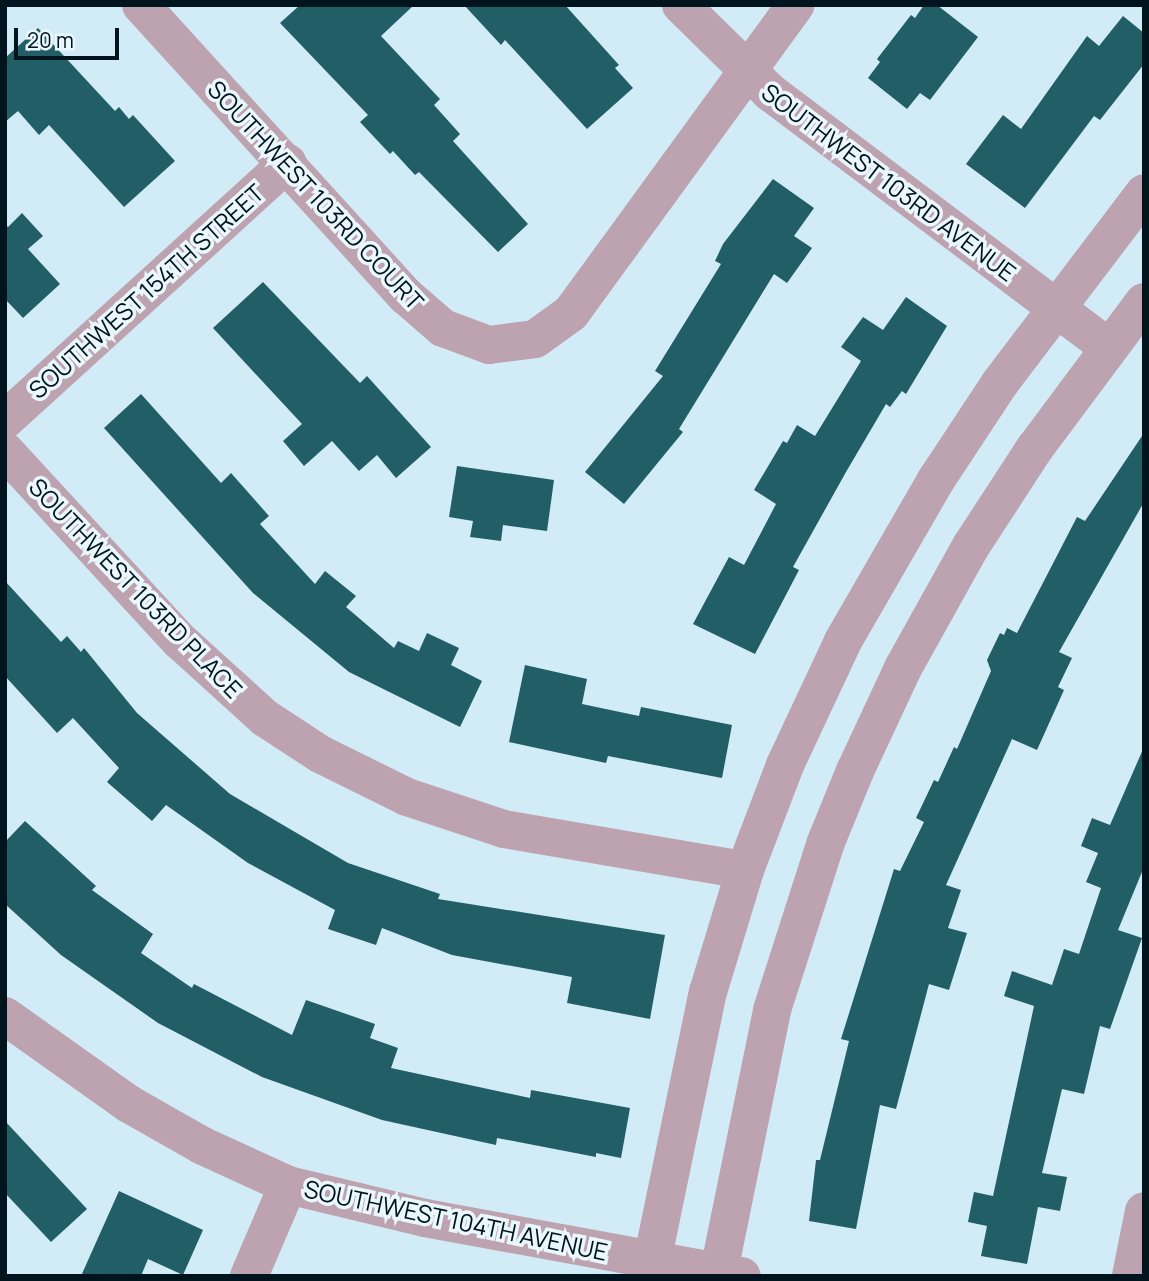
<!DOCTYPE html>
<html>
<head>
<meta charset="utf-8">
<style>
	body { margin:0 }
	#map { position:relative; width:1149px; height:1281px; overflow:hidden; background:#d2ecf7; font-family:Manrope,sans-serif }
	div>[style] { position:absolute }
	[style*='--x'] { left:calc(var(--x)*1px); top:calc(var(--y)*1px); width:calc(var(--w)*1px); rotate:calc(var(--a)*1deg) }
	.building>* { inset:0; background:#215e65 }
	.minor>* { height:38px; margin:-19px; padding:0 19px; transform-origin:19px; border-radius:19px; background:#bda3b0 }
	span { translate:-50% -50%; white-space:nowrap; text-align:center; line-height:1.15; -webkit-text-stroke:7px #eaf7fc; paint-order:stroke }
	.street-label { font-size:24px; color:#00141e }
	.frame { position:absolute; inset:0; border:7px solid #00141e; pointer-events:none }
	.scale { position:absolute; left:14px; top:28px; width:105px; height:32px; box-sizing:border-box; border:4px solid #00141e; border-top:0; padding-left:9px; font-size:21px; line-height:24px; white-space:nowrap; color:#00141e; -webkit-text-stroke:5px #eaf7fc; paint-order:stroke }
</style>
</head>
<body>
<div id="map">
	<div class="building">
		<div style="clip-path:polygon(300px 5px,414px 5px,381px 36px,440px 99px,434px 105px,460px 134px,453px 141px,528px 224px,498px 252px,419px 172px,415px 175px,393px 151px,390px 154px,360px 122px,368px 115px,280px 23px)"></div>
		<div style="clip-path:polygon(464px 5px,565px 5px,619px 65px,615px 68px,633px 88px,587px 129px,505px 40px,501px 45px)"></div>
		<div style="clip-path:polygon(924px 5px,937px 5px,978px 37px,930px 100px,920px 93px,907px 109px,868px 78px,880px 62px,877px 59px,911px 15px,915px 18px)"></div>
		<div style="clip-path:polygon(1123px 16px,1144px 33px,1144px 64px,1100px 120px,1094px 116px,1025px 208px,966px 164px,1003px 115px,1021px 129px,1087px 36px,1099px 46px)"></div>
		<div style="clip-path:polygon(38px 28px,115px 111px,119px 107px,129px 119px,133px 115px,175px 161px,124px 207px,49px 125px,39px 135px,18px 111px,5px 122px,5px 58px)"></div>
		<div style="clip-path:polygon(773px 179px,814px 208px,794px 236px,812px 248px,787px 283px,774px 274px,679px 429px,683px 432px,624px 504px,585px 472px,663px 376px,655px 371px,721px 264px,715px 261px,723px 244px)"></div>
		<div style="clip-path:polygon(22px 213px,43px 236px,28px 249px,60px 284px,23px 318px,5px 299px,5px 224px,8px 227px)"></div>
		<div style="clip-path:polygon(263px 282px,360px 383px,367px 376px,431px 447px,396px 478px,377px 455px,359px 471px,332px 441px,304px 466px,283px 441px,302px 424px,213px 328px)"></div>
		<div style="clip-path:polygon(906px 297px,947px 326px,906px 394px,902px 391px,890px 407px,886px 404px,846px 472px,793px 567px,799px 570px,755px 654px,693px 624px,729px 557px,744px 565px,776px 504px,754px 490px,783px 441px,787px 443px,797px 425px,815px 436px,861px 361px,841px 347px,863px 317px,883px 330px)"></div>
		<div style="clip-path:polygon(141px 394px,221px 483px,231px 473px,269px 516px,260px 524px,315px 584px,325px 571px,356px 596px,346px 607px,394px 648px,398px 641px,419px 651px,427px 633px,459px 648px,451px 665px,482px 681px,460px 727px,349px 672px,253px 593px,104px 428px)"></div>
		<div style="clip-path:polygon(1144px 433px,1144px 502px,1059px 652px,1072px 658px,1058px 687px,1064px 690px,1037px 750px,1012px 739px,946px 885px,961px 890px,948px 928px,967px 933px,949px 990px,929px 984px,896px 1109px,880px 1105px,856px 1229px,809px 1221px,816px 1160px,820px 1160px,849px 1041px,841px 1039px,894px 869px,900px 871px,924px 822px,916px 818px,934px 780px,938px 782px,954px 747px,957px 749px,991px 671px,987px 660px,1000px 633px,1004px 635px,1007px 628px,1017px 633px,1077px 517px,1085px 521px)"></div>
		<div style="clip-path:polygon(457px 466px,554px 480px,547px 531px,503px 525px,501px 541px,470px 537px,473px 521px,449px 517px)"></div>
		<div style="clip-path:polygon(5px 581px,61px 642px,67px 636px,81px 652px,84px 648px,137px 713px,230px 794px,348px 863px,440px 894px,438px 899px,665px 935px,650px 1019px,567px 1003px,572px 977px,452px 955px,382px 928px,376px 945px,328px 929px,335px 910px,248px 863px,166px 805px,152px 821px,107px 782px,119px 768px,73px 718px,57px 733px,5px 676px)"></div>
		<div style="clip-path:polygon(525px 665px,587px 679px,582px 704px,639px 716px,641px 707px,732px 725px,722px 778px,608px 756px,606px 763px,509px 742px)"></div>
		<div style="clip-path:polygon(1144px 747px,1144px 867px,1118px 930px,1142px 938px,1110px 1029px,1100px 1026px,1084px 1094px,1062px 1089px,1042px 1173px,1067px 1177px,1060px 1211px,1038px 1207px,1027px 1264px,981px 1256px,987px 1226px,968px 1222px,974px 1192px,993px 1196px,1034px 1006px,1004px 996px,1012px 971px,1052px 985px,1064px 949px,1079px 954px,1101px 888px,1086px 882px,1098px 853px,1081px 846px,1092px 818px,1110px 825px)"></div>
		<div style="clip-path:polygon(25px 821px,96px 886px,92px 890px,153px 934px,141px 953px,192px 988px,194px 984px,292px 1035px,306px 1000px,375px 1024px,370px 1038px,398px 1048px,391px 1068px,530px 1098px,531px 1090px,630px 1108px,621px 1158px,596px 1153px,596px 1157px,497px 1138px,496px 1145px,382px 1120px,262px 1077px,158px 1023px,61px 955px,5px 904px,5px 842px)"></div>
		<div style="clip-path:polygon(5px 1121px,87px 1209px,51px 1242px,5px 1193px)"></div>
		<div style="clip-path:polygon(119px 1191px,203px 1230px,183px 1275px,148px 1259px,141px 1276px,81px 1276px)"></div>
	</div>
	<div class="minor">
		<div style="--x:141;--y:5;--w:394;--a:47.7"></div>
		<div style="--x:406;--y:296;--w:49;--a:40.9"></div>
		<div style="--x:443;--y:328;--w:49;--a:20.3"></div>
		<div style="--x:489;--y:345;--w:46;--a:-7.4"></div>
		<div style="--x:535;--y:339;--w:44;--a:-35.8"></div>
		<div style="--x:571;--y:313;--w:381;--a:-53.9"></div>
		<div style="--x:681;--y:5;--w:126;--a:44.4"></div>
		<div style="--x:771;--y:93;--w:422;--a:37"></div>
		<div style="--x:5;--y:420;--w:382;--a:-42.3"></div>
		<div style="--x:5;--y:451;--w:258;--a:47.4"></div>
		<div style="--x:180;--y:641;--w:115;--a:42.2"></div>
		<div style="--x:265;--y:718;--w:66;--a:33.2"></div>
		<div style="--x:320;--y:754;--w:97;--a:26.3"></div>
		<div style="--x:407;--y:797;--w:102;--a:18.3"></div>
		<div style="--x:504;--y:829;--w:244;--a:9.7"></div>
		<div style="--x:5;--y:1016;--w:152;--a:35.4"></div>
		<div style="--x:129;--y:1104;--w:85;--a:29.6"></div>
		<div style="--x:203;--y:1146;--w:94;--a:24.6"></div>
		<div style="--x:288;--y:1185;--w:141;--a:13.5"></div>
		<div style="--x:425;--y:1218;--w:322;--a:10.4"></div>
		<div style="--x:249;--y:1276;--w:99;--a:-66.8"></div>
		<div style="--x:649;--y:1276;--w:290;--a:-78.3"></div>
		<div style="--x:708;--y:992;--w:127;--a:-73.1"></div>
		<div style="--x:745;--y:870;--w:112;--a:-69.1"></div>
		<div style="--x:785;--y:765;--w:137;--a:-64.9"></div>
		<div style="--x:843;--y:641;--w:186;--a:-60"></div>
		<div style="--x:936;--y:480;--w:116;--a:-56.6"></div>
		<div style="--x:1000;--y:383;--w:238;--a:-52.8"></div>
		<div style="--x:718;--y:1276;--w:271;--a:-78.5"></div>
		<div style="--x:772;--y:1010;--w:176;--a:-72.2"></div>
		<div style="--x:826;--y:842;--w:77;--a:-67.8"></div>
		<div style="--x:855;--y:771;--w:114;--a:-65"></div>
		<div style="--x:903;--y:668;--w:140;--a:-60.9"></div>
		<div style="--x:971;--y:546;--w:117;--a:-56.9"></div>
		<div style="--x:1035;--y:448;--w:182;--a:-53.3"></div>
		<div style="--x:1131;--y:1276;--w:66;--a:-78.7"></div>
	</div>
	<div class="street-label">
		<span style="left:889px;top:182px;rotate:37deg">SOUTHWEST 103RD AVENUE</span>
		<span style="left:316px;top:195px;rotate:47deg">SOUTHWEST 103RD COURT</span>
		<span style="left:146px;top:291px;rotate:-42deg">SOUTHWEST 154TH STREET</span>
		<span style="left:136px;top:588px;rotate:46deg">SOUTHWEST 103RD PLACE</span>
		<span style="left:456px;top:1220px;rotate:12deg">SOUTHWEST 104TH AVENUE</span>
	</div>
	<div class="frame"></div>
	<div class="scale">20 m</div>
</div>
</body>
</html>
